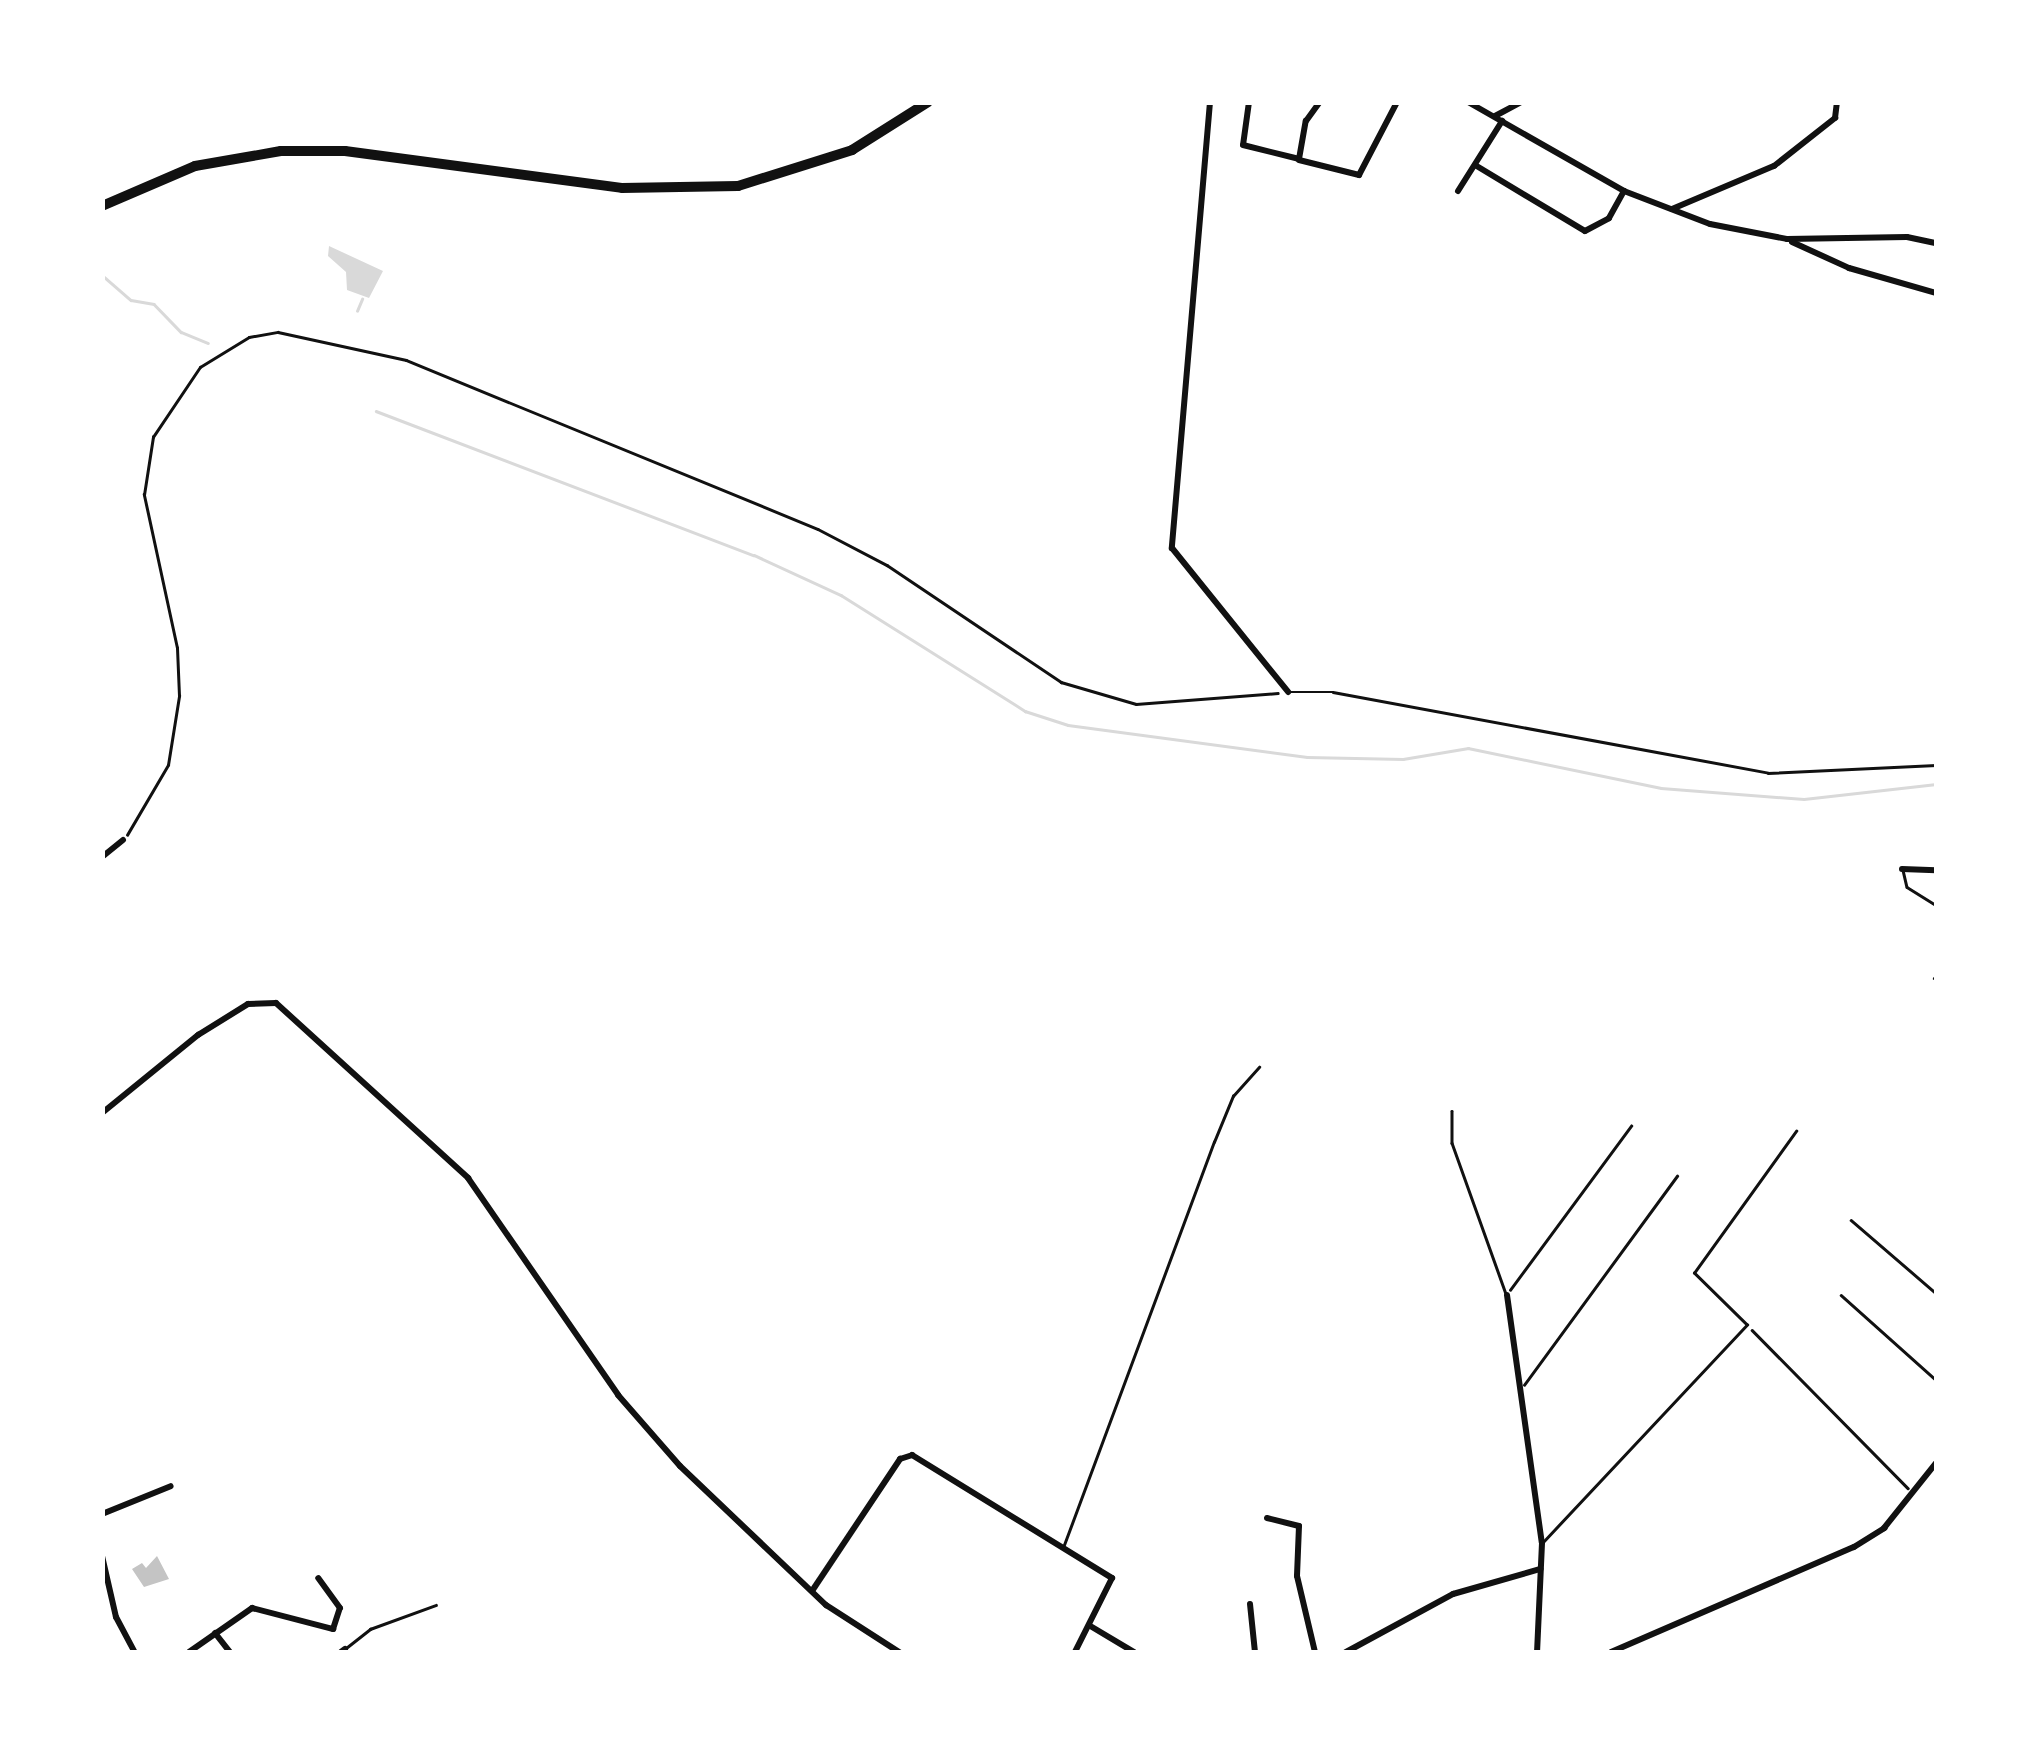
<!DOCTYPE html>
<html>
<head>
<meta charset="utf-8">
<style>
	body { margin:0 }
	#map { position:relative; width:2039px; height:1755px; overflow:hidden; background:#fff; font-family:"Golos Text",sans-serif }
	div>[style] { position:absolute }
	[style*='--x'] { left:calc(var(--x)*1px); top:calc(var(--y)*1px); width:calc(var(--w)*1px); rotate:calc(var(--a)*1deg) }
	.water>* { inset:0; background:#d9d9d9 }
	.stream>* { height:2.5px; margin:-1.25px; padding:0 1.25px; transform-origin:1.25px; border-radius:1.25px; background:#d9d9d9 }
	.building>* { inset:0; background:#c4c4c4 }
	.path>* { height:2.5px; margin:-1.25px; padding:0 1.25px; transform-origin:1.25px; border-radius:1.25px; background:#111 }
	.service>* { height:2.5px; margin:-1.25px; padding:0 1.25px; transform-origin:1.25px; border-radius:1.25px; background:#111 }
	.minor>* { height:6px; margin:-3px; padding:0 3px; transform-origin:3px; border-radius:3px; background:#111 }
	.primary>* { height:10px; margin:-5px; padding:0 5px; transform-origin:5px; border-radius:5px; background:#111 }
	span { translate:-50% -50%; white-space:nowrap; text-align:center; line-height:1.15; -webkit-text-stroke:8px #fff; paint-order:stroke }
	.frame { position:absolute; inset:0; border:105px solid #fff; pointer-events:none }
</style>
</head>
<body>
<div id="map">
	<div class="water">
		<div style="clip-path:polygon(329px 246px,383px 271px,369px 298px,347px 290px,346px 272px,328px 256px)"></div>
	</div>
	<div class="stream">
		<div style="--x:102;--y:275;--w:38;--a:41"></div>
		<div style="--x:131;--y:300;--w:23;--a:10"></div>
		<div style="--x:154;--y:304;--w:39;--a:46"></div>
		<div style="--x:181;--y:332;--w:29;--a:22"></div>
		<div style="--x:357;--y:311;--w:13;--a:-67"></div>
		<div style="--x:376;--y:411;--w:404;--a:20.9"></div>
		<div style="--x:754;--y:555;--w:96;--a:24.7"></div>
		<div style="--x:841;--y:595;--w:218;--a:32.2"></div>
		<div style="--x:1025;--y:711;--w:45;--a:18"></div>
		<div style="--x:1068;--y:725;--w:241;--a:7.6"></div>
		<div style="--x:1307;--y:757;--w:96;--a:1.2"></div>
		<div style="--x:1403;--y:759;--w:66;--a:-9.6"></div>
		<div style="--x:1468;--y:748;--w:197;--a:11.7"></div>
		<div style="--x:1661;--y:788;--w:143;--a:4.4"></div>
		<div style="--x:1804;--y:799;--w:133;--a:-6.5"></div>
	</div>
	<div class="building">
		<div style="clip-path:polygon(157px 1556px,169px 1579px,144px 1587px,132px 1569px,142px 1563px,146px 1568px)"></div>
	</div>
	<div class="path">
		<div style="--x:127;--y:835;--w:81;--a:-59.6"></div>
		<div style="--x:168;--y:765;--w:70;--a:-80.9"></div>
		<div style="--x:179;--y:696;--w:48;--a:-92.4"></div>
		<div style="--x:177;--y:648;--w:157;--a:-102.2"></div>
		<div style="--x:144;--y:495;--w:59;--a:-81.2"></div>
		<div style="--x:153;--y:437;--w:84;--a:-56.1"></div>
		<div style="--x:200;--y:367;--w:57;--a:-31.5"></div>
		<div style="--x:249;--y:337;--w:29;--a:-10"></div>
		<div style="--x:278;--y:332;--w:131;--a:12.3"></div>
		<div style="--x:406;--y:360;--w:445;--a:22.3"></div>
		<div style="--x:818;--y:529;--w:78;--a:27.6"></div>
		<div style="--x:887;--y:565;--w:210;--a:33.9"></div>
		<div style="--x:1061;--y:682;--w:78;--a:16.3"></div>
		<div style="--x:1136;--y:704;--w:142;--a:-4.4"></div>
		<div style="--x:1510;--y:1290;--w:204;--a:-53.6"></div>
		<div style="--x:1752;--y:1330;--w:222;--a:45.4"></div>
	</div>
	<div class="service">
		<div style="--x:1289;--y:692;--w:44;--a:0"></div>
		<div style="--x:1333;--y:692;--w:442;--a:10.5"></div>
		<div style="--x:1768;--y:773;--w:168;--a:-2.7"></div>
		<div style="--x:1903;--y:870;--w:17;--a:77"></div>
		<div style="--x:1907;--y:887;--w:34;--a:32"></div>
		<div style="--x:1934;--y:978;--w:2;--a:27"></div>
		<div style="--x:1452;--y:1111;--w:32;--a:90"></div>
		<div style="--x:1452;--y:1143;--w:160;--a:70.3"></div>
		<div style="--x:1851;--y:1220;--w:112;--a:40.7"></div>
		<div style="--x:1841;--y:1295;--w:127;--a:41.8"></div>
		<div style="--x:1524;--y:1385;--w:259;--a:-53.8"></div>
		<div style="--x:1543;--y:1542;--w:298;--a:-46.8"></div>
		<div style="--x:1747;--y:1325;--w:74;--a:-135.5"></div>
		<div style="--x:1694;--y:1273;--w:175;--a:-54.3"></div>
		<div style="--x:1064;--y:1545;--w:430;--a:-69.6"></div>
		<div style="--x:1214;--y:1142;--w:50;--a:-67.6"></div>
		<div style="--x:1233;--y:1096;--w:39;--a:-48"></div>
		<div style="--x:346;--y:1648;--w:31;--a:-38"></div>
		<div style="--x:370;--y:1629;--w:70;--a:-20"></div>
	</div>
	<div class="minor">
		<div style="--x:1210;--y:102;--w:448;--a:94.9"></div>
		<div style="--x:1172;--y:548;--w:185;--a:51.1"></div>
		<div style="--x:1249;--y:102;--w:43;--a:97.9"></div>
		<div style="--x:1243;--y:145;--w:58;--a:14"></div>
		<div style="--x:1299;--y:159;--w:39;--a:-80"></div>
		<div style="--x:1306;--y:121;--w:24;--a:-54"></div>
		<div style="--x:1468;--y:102;--w:180;--a:29.7"></div>
		<div style="--x:1624;--y:191;--w:92;--a:21"></div>
		<div style="--x:1710;--y:224;--w:78;--a:11"></div>
		<div style="--x:1787;--y:239;--w:120;--a:-1"></div>
		<div style="--x:1907;--y:237;--w:30;--a:12"></div>
		<div style="--x:1495;--y:116;--w:30;--a:-28"></div>
		<div style="--x:1299;--y:160;--w:62;--a:14"></div>
		<div style="--x:1359;--y:175;--w:82;--a:-62.5"></div>
		<div style="--x:1475;--y:165;--w:128;--a:31"></div>
		<div style="--x:1585;--y:231;--w:27;--a:-28"></div>
		<div style="--x:1609;--y:218;--w:31;--a:-61"></div>
		<div style="--x:1458;--y:191;--w:83;--a:-57.8"></div>
		<div style="--x:1672;--y:209;--w:111;--a:-22.9"></div>
		<div style="--x:1774;--y:166;--w:78;--a:-38.2"></div>
		<div style="--x:1835;--y:118;--w:16;--a:-83"></div>
		<div style="--x:1792;--y:242;--w:63;--a:24.5"></div>
		<div style="--x:1849;--y:268;--w:91;--a:16"></div>
		<div style="--x:102;--y:857;--w:27;--a:-39"></div>
		<div style="--x:1902;--y:869;--w:34;--a:2"></div>
		<div style="--x:102;--y:1113;--w:124;--a:-39.1"></div>
		<div style="--x:198;--y:1035;--w:59;--a:-31.8"></div>
		<div style="--x:248;--y:1004;--w:28;--a:-2"></div>
		<div style="--x:276;--y:1003;--w:260;--a:42.3"></div>
		<div style="--x:468;--y:1178;--w:264;--a:55.3"></div>
		<div style="--x:618;--y:1395;--w:94;--a:48.9"></div>
		<div style="--x:680;--y:1466;--w:202;--a:43.6"></div>
		<div style="--x:826;--y:1605;--w:87;--a:32.8"></div>
		<div style="--x:1507;--y:1295;--w:250;--a:82"></div>
		<div style="--x:1542;--y:1543;--w:109;--a:92.6"></div>
		<div style="--x:102;--y:1514;--w:74;--a:-22.1"></div>
		<div style="--x:1267;--y:1518;--w:33;--a:14"></div>
		<div style="--x:1299;--y:1526;--w:50;--a:92.3"></div>
		<div style="--x:1297;--y:1576;--w:78;--a:76.7"></div>
		<div style="--x:102;--y:1556;--w:63;--a:77.1"></div>
		<div style="--x:116;--y:1617;--w:40;--a:62"></div>
		<div style="--x:812;--y:1591;--w:159;--a:-56.3"></div>
		<div style="--x:900;--y:1459;--w:13;--a:-18"></div>
		<div style="--x:912;--y:1455;--w:235;--a:31.6"></div>
		<div style="--x:1112;--y:1578;--w:83;--a:116.6"></div>
		<div style="--x:1250;--y:1604;--w:48;--a:84.1"></div>
		<div style="--x:1092;--y:1627;--w:49;--a:30.8"></div>
		<div style="--x:215;--y:1633;--w:24;--a:52"></div>
		<div style="--x:189;--y:1652;--w:77;--a:-34.9"></div>
		<div style="--x:252;--y:1608;--w:84;--a:14.5"></div>
		<div style="--x:333;--y:1629;--w:22;--a:-72"></div>
		<div style="--x:340;--y:1608;--w:37;--a:-126"></div>
		<div style="--x:341;--y:1652;--w:5;--a:-37"></div>
		<div style="--x:1346;--y:1652;--w:122;--a:-28.5"></div>
		<div style="--x:1453;--y:1594;--w:91;--a:-16"></div>
		<div style="--x:1611;--y:1652;--w:265;--a:-23.4"></div>
		<div style="--x:1854;--y:1547;--w:36;--a:-32"></div>
		<div style="--x:1884;--y:1528;--w:83;--a:-51.3"></div>
	</div>
	<div class="primary">
		<div style="--x:102;--y:206;--w:101;--a:-23.3"></div>
		<div style="--x:195;--y:166;--w:87;--a:-9.9"></div>
		<div style="--x:281;--y:151;--w:64;--a:0"></div>
		<div style="--x:345;--y:151;--w:279;--a:7.6"></div>
		<div style="--x:622;--y:188;--w:116;--a:-1"></div>
		<div style="--x:738;--y:186;--w:120;--a:-17.5"></div>
		<div style="--x:852;--y:150;--w:90;--a:-32.3"></div>
	</div>
	<div class="frame"></div>
</div>
</body>
</html>
